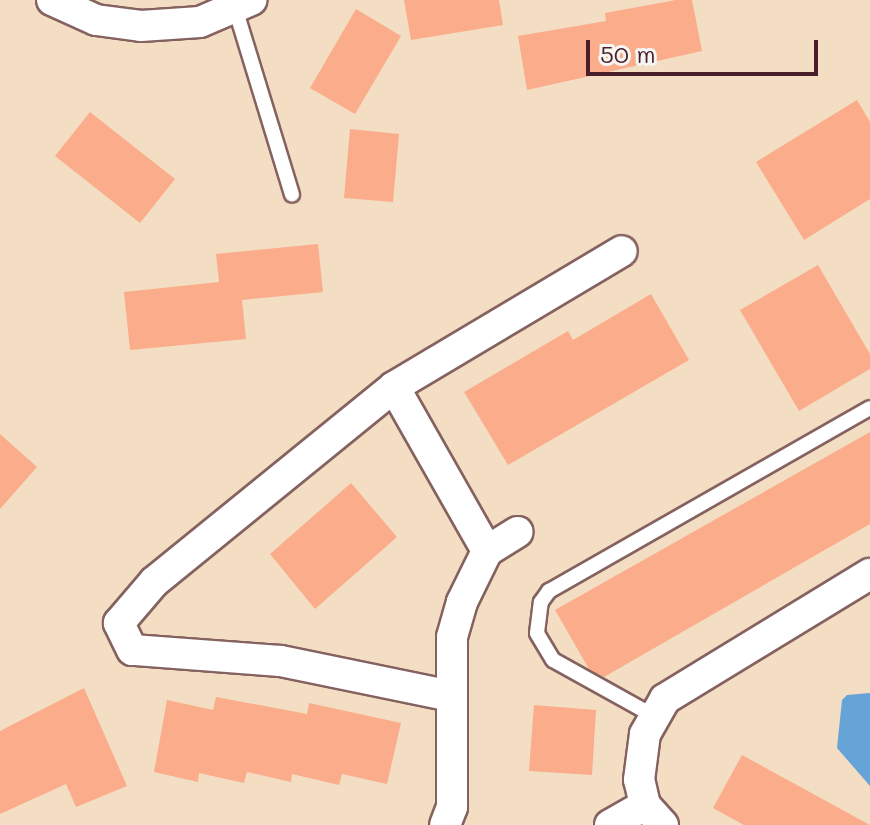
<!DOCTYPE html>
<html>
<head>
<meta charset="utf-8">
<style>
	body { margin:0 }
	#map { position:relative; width:870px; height:825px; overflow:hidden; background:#f3dec3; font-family:Mali,sans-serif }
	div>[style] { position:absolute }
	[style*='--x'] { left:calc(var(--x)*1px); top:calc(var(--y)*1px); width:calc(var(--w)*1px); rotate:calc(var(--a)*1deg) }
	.water>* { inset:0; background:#66a3d7 }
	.building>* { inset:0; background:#faac8b }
	.roads { filter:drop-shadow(2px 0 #856260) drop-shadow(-2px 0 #856260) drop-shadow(0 2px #856260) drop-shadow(0 -2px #856260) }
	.lane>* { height:14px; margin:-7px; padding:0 7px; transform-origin:7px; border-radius:7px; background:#fff }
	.street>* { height:30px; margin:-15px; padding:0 15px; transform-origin:15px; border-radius:15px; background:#fff }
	span { translate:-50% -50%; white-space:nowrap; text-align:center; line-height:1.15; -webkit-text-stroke:8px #f6f6f2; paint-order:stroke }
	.scale { position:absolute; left:586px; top:40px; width:232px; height:36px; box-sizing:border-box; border:4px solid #4a1f2b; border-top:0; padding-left:10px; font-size:24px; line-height:28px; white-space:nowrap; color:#4a1f2b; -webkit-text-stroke:6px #f6f6f2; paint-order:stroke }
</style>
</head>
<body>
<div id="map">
	<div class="water">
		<div style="clip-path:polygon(870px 693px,870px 786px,837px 748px,842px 700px,847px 695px)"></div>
	</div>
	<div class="building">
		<div style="clip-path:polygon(404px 0,499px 0,503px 25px,411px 40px)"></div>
		<div style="clip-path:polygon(676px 0,692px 0,702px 51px,527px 90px,518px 36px,606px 21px,605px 13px)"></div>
		<div style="clip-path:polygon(356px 9px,401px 36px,355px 114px,310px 88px)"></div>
		<div style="clip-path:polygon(857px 100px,870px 122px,870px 199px,804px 240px,756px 162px)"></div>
		<div style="clip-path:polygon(90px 112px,175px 179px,140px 223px,55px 156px)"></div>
		<div style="clip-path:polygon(350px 129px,399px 134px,393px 202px,344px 198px)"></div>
		<div style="clip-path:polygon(318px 244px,323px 292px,242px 300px,246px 339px,130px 350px,124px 292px,219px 282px,216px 254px)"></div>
		<div style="clip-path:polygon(818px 265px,870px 354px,870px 369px,799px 411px,740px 310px)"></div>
		<div style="clip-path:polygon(651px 294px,689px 360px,508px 465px,464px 392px,568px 331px,573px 340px)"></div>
		<div style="clip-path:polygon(870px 432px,870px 524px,604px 677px,589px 669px,555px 610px)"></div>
		<div style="clip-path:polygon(0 434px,37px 467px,0 509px)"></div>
		<div style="clip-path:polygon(351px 483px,397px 537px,315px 609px,270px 554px)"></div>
		<div style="clip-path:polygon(84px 688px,127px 786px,76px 807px,66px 784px,0 814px,0 731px)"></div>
		<div style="clip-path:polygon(216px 697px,307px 714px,309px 703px,401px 723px,387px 784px,342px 774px,339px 785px,292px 774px,291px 782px,247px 772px,244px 783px,199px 773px,198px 782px,154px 772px,167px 700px,213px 710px)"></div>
		<div style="clip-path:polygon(534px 705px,596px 710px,592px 775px,529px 771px)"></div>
		<div style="clip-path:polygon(742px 755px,870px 825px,744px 825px,713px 808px)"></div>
	</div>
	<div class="roads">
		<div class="lane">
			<div style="--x:235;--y:8;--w:195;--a:73"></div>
			<div style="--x:652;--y:715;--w:113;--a:-150.9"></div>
			<div style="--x:553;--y:660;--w:31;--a:-121"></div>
			<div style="--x:537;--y:633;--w:31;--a:-83"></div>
			<div style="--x:541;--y:602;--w:14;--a:-54"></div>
			<div style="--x:549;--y:591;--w:369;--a:-29.7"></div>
		</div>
		<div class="street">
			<div style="--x:52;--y:0;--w:48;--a:24.4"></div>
			<div style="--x:96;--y:20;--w:45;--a:7.6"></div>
			<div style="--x:141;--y:26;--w:59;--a:-3.9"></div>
			<div style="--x:200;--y:22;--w:56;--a:-23.3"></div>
			<div style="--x:394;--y:387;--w:189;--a:60.4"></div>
			<div style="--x:487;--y:551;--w:57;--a:116.1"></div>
			<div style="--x:462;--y:602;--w:36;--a:106"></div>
			<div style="--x:452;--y:637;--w:170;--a:90"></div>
			<div style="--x:452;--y:807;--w:19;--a:111"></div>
			<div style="--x:487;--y:551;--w:36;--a:-32"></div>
			<div style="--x:451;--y:696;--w:175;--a:-168.4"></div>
			<div style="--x:280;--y:661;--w:148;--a:-175.7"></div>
			<div style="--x:132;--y:650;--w:30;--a:-116"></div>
			<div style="--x:119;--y:623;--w:54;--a:-49.5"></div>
			<div style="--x:154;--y:582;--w:309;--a:-39.1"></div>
			<div style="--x:394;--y:387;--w:265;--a:-30.8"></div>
			<div style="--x:610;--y:825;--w:40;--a:-29.7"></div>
			<div style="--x:663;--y:825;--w:27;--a:-132"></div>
			<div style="--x:645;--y:805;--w:26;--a:-103"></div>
			<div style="--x:639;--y:780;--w:46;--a:-82.6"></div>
			<div style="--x:645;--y:734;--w:40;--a:-60.3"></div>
			<div style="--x:665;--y:699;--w:240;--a:-31.4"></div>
		</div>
	</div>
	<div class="scale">50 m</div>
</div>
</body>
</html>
